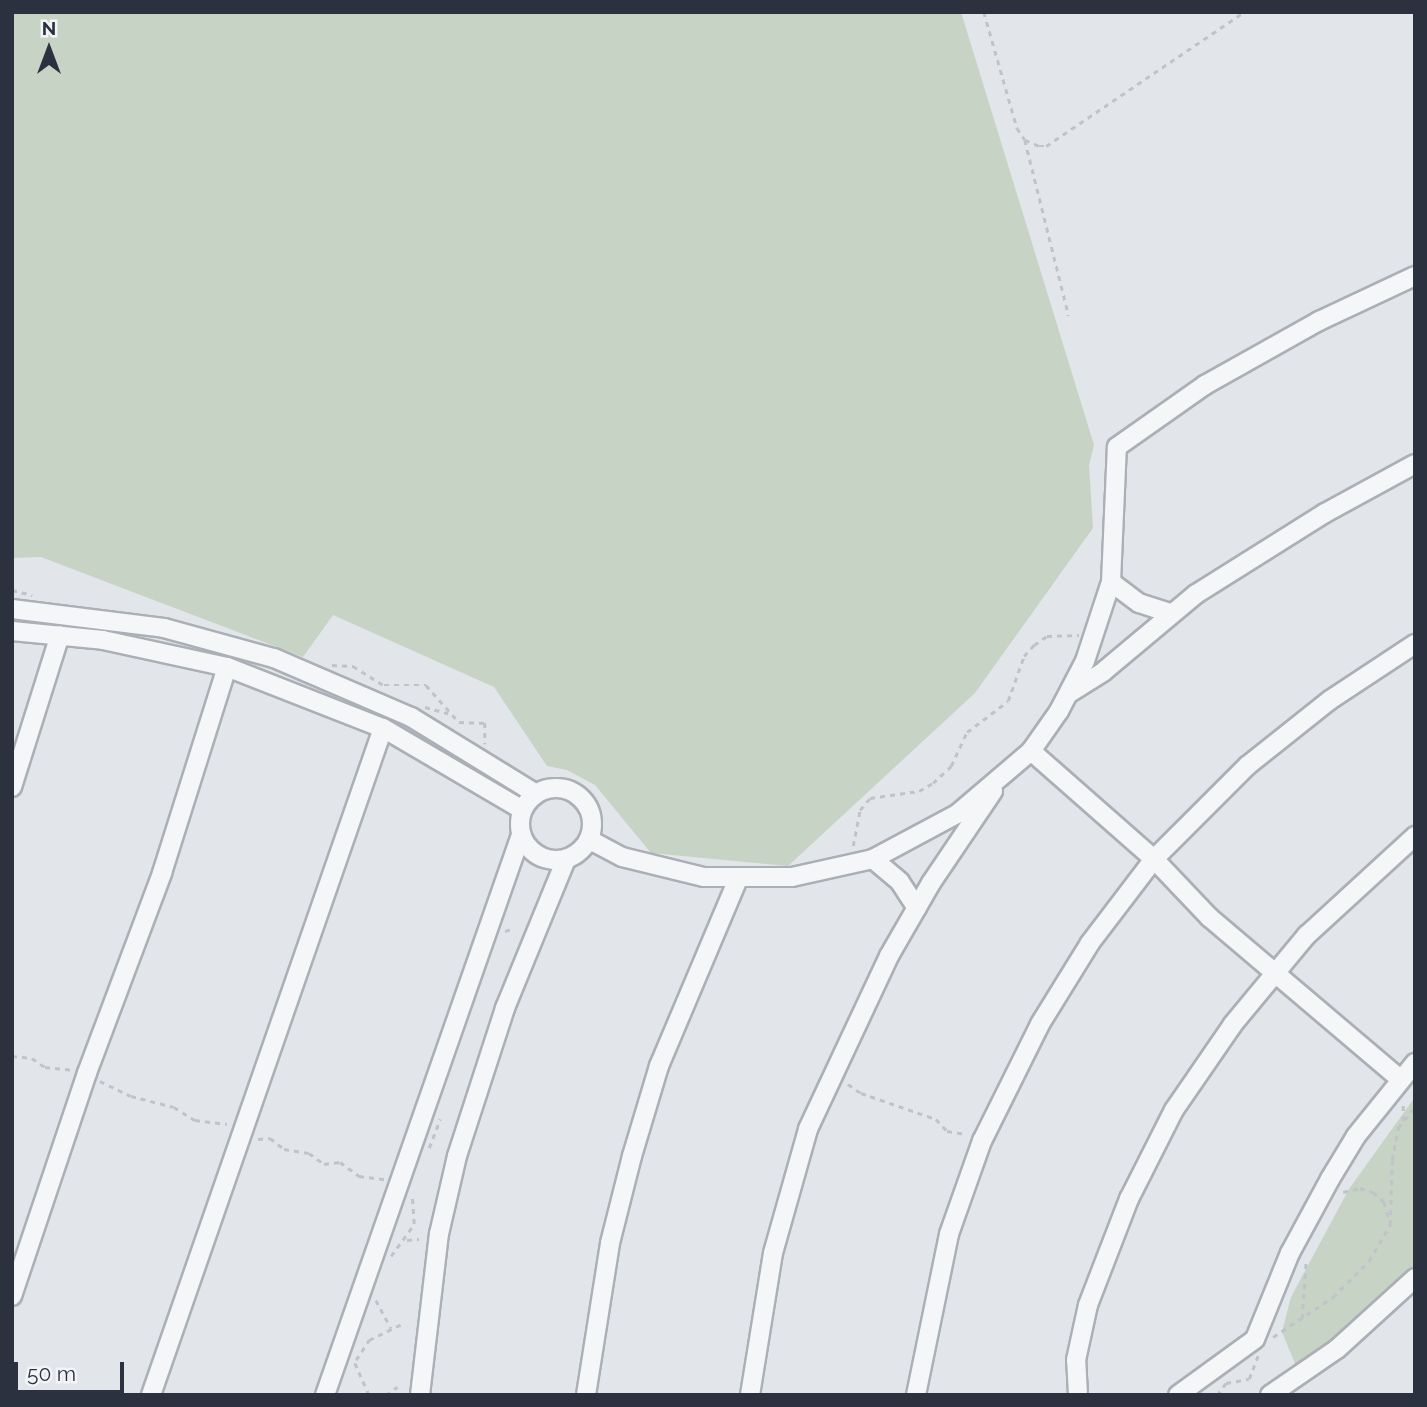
<!DOCTYPE html>
<html>
<head>
<meta charset="utf-8">
<style>
	body { margin:0 }
	#map { position:relative; width:1427px; height:1407px; overflow:hidden; background:#e2e5e9; font-family:Raleway,sans-serif }
	div>[style] { position:absolute }
	[style*='--x'] { left:calc(var(--x)*1px); top:calc(var(--y)*1px); width:calc(var(--w)*1px); rotate:calc(var(--a)*1deg) }
	.green>* { inset:0; background:#c7d3c4 }
	.path>* { height:2.5px; margin-top:-1.25px; transform-origin:0; background:repeating-linear-gradient(90deg,#c1c3c8 0 5px,transparent 0 10px) }
	.roads { filter:drop-shadow(2px 0 #abafb6) drop-shadow(-2px 0 #abafb6) drop-shadow(0 2px #abafb6) drop-shadow(0 -2px #abafb6) }
	.minor>* { height:18px; margin:-9px; padding:0 9px; transform-origin:9px; border-radius:9px; background:#f5f6f8 }
	.minor>.ring { margin:-9px; padding:0; box-sizing:content-box; background:none; border:18px solid #f5f6f8; border-radius:50% }
	span { translate:-50% -50%; white-space:nowrap; text-align:center; line-height:1.15; -webkit-text-stroke:5px #f2f4f7; paint-order:stroke }
	.frame { position:absolute; inset:0; border:14px solid #2c3140; pointer-events:none }
	.north { position:absolute; left:14px; top:14px; width:70px; height:70px; -webkit-text-stroke:5px #f2f4f7; paint-order:stroke; rotate:0deg; font-size:19px; font-weight:700; line-height:28px; text-align:center; color:#2c3140 }
	.north::after { content:''; display:block; margin:auto; width:24px; height:32px; background:#2c3140; clip-path:polygon(50% 0,100% 100%,50% 72%,0 100%) }
	.scale { position:absolute; left:14px; top:1362px; width:110px; height:32px; box-sizing:border-box; border:4px solid #2c3140; border-top:0; padding-left:9px; font-size:21px; line-height:24px; white-space:nowrap; color:#2c3140; -webkit-text-stroke:5px #f2f4f7; paint-order:stroke }
</style>
</head>
<body>
<div id="map">
	<div class="green">
		<div style="clip-path:polygon(12px 12px,961px 12px,1094px 445px,1089px 465px,1093px 528px,975px 693px,788px 866px,651px 853px,595px 785px,567px 770px,547px 766px,494px 687px,333px 615px,303px 657px,41px 557px,12px 558px)"></div>
		<div style="clip-path:polygon(1415px 1097px,1415px 1269px,1298px 1371px,1282px 1332px,1291px 1297px,1349px 1189px)"></div>
	</div>
	<div class="path">
		<div style="--x:984;--y:12;--w:121;--a:74.1"></div>
		<div style="--x:1017;--y:128;--w:14;--a:56"></div>
		<div style="--x:1025;--y:140;--w:15;--a:23"></div>
		<div style="--x:1039;--y:146;--w:7;--a:0"></div>
		<div style="--x:1046;--y:146;--w:239;--a:-34.1"></div>
		<div style="--x:1025;--y:140;--w:181;--a:76"></div>
		<div style="--x:12;--y:590;--w:21;--a:14"></div>
		<div style="--x:332;--y:665;--w:21;--a:3"></div>
		<div style="--x:353;--y:666;--w:36;--a:32"></div>
		<div style="--x:384;--y:685;--w:42;--a:0"></div>
		<div style="--x:426;--y:685;--w:50;--a:48.3"></div>
		<div style="--x:459;--y:722;--w:26;--a:2"></div>
		<div style="--x:485;--y:723;--w:21;--a:90"></div>
		<div style="--x:425;--y:707;--w:24;--a:15"></div>
		<div style="--x:853;--y:846;--w:37;--a:-79"></div>
		<div style="--x:860;--y:810;--w:16;--a:-50"></div>
		<div style="--x:870;--y:798;--w:49;--a:-8.1"></div>
		<div style="--x:919;--y:791;--w:16;--a:-30"></div>
		<div style="--x:933;--y:783;--w:25;--a:-43"></div>
		<div style="--x:951;--y:766;--w:38;--a:-65"></div>
		<div style="--x:967;--y:732;--w:51;--a:-37.1"></div>
		<div style="--x:1008;--y:701;--w:48;--a:-70.4"></div>
		<div style="--x:1024;--y:656;--w:15;--a:-48"></div>
		<div style="--x:1034;--y:645;--w:16;--a:-35"></div>
		<div style="--x:1047;--y:636;--w:32;--a:-2"></div>
		<div style="--x:505;--y:931;--w:10;--a:-17"></div>
		<div style="--x:12;--y:1056;--w:20;--a:6"></div>
		<div style="--x:32;--y:1058;--w:16;--a:35"></div>
		<div style="--x:45;--y:1067;--w:27;--a:6"></div>
		<div style="--x:100;--y:1081;--w:34;--a:26"></div>
		<div style="--x:131;--y:1096;--w:44;--a:14.3"></div>
		<div style="--x:174;--y:1107;--w:25;--a:32"></div>
		<div style="--x:195;--y:1120;--w:32;--a:7"></div>
		<div style="--x:848;--y:1084;--w:16;--a:35"></div>
		<div style="--x:861;--y:1093;--w:79;--a:19.1"></div>
		<div style="--x:936;--y:1119;--w:16;--a:47"></div>
		<div style="--x:947;--y:1131;--w:19;--a:9"></div>
		<div style="--x:1403;--y:1121;--w:18;--a:-90"></div>
		<div style="--x:258;--y:1139;--w:12;--a:-5"></div>
		<div style="--x:270;--y:1138;--w:18;--a:38"></div>
		<div style="--x:284;--y:1149;--w:25;--a:9"></div>
		<div style="--x:309;--y:1153;--w:19;--a:36"></div>
		<div style="--x:324;--y:1164;--w:16;--a:-7"></div>
		<div style="--x:340;--y:1162;--w:24;--a:36"></div>
		<div style="--x:359;--y:1176;--w:26;--a:7"></div>
		<div style="--x:429;--y:1148;--w:31;--a:-69"></div>
		<div style="--x:1343;--y:1192;--w:17;--a:-13"></div>
		<div style="--x:1360;--y:1188;--w:14;--a:17"></div>
		<div style="--x:1373;--y:1192;--w:15;--a:42"></div>
		<div style="--x:1384;--y:1202;--w:21;--a:73"></div>
		<div style="--x:407;--y:1240;--w:12;--a:-5"></div>
		<div style="--x:391;--y:1256;--w:39;--a:-54"></div>
		<div style="--x:414;--y:1224;--w:30;--a:-94"></div>
		<div style="--x:376;--y:1300;--w:32;--a:62"></div>
		<div style="--x:1302;--y:1319;--w:59;--a:-86.1"></div>
		<div style="--x:1273;--y:1337;--w:72;--a:-33.7"></div>
		<div style="--x:1333;--y:1297;--w:51;--a:-45"></div>
		<div style="--x:1369;--y:1261;--w:42;--a:-59.7"></div>
		<div style="--x:1390;--y:1225;--w:65;--a:-88.2"></div>
		<div style="--x:1392;--y:1160;--w:33;--a:-79"></div>
		<div style="--x:1398;--y:1128;--w:27;--a:-51"></div>
		<div style="--x:356;--y:1360;--w:24;--a:-57"></div>
		<div style="--x:369;--y:1340;--w:39;--a:-26"></div>
		<div style="--x:355;--y:1363;--w:35;--a:66"></div>
		<div style="--x:386;--y:1395;--w:14;--a:-36"></div>
		<div style="--x:1217;--y:1395;--w:15;--a:-53"></div>
		<div style="--x:1226;--y:1383;--w:23;--a:-10"></div>
		<div style="--x:1249;--y:1379;--w:25;--a:-69"></div>
	</div>
	<div class="roads">
		<div class="minor">
			<div style="--x:1111;--y:582;--w:35;--a:37"></div>
			<div style="--x:1139;--y:603;--w:32;--a:18"></div>
			<div style="--x:12;--y:609;--w:153;--a:7.1"></div>
			<div style="--x:164;--y:628;--w:114;--a:15.3"></div>
			<div style="--x:274;--y:658;--w:149;--a:23.3"></div>
			<div style="--x:411;--y:717;--w:147;--a:31.6"></div>
			<div style="--x:12;--y:631;--w:91;--a:5.6"></div>
			<div style="--x:103;--y:640;--w:127;--a:12.3"></div>
			<div style="--x:227;--y:667;--w:168;--a:21.4"></div>
			<div style="--x:383;--y:728;--w:162;--a:30.4"></div>
			<div style="--x:1071;--y:692;--w:39;--a:-32"></div>
			<div style="--x:1104;--y:671;--w:120;--a:-39.9"></div>
			<div style="--x:1196;--y:594;--w:152;--a:-32.1"></div>
			<div style="--x:1325;--y:513;--w:102;--a:-28.6"></div>
			<div style="--x:1031;--y:751;--w:164;--a:41.3"></div>
			<div style="--x:1154;--y:859;--w:80;--a:46.5"></div>
			<div style="--x:1209;--y:917;--w:249;--a:40.3"></div>
			<div style="--x:12;--y:787;--w:159;--a:-72.5"></div>
			<div class="ring" style="left:520px;top:788px;width:54px;height:54px"></div>
			<div style="--x:590;--y:840;--w:36;--a:28"></div>
			<div style="--x:622;--y:857;--w:84;--a:13.7"></div>
			<div style="--x:704;--y:877;--w:88;--a:0"></div>
			<div style="--x:792;--y:877;--w:83;--a:-12.5"></div>
			<div style="--x:873;--y:859;--w:95;--a:-28.2"></div>
			<div style="--x:957;--y:814;--w:97;--a:-40.4"></div>
			<div style="--x:1031;--y:751;--w:49;--a:-55"></div>
			<div style="--x:1059;--y:711;--w:56;--a:-62.5"></div>
			<div style="--x:1085;--y:661;--w:83;--a:-71.8"></div>
			<div style="--x:1111;--y:582;--w:135;--a:-87.5"></div>
			<div style="--x:1117;--y:447;--w:108;--a:-35.2"></div>
			<div style="--x:1205;--y:385;--w:131;--a:-29.3"></div>
			<div style="--x:1319;--y:321;--w:106;--a:-25.1"></div>
			<div style="--x:873;--y:859;--w:35;--a:40"></div>
			<div style="--x:900;--y:882;--w:31;--a:57"></div>
			<div style="--x:12;--y:1296;--w:235;--a:-71.4"></div>
			<div style="--x:87;--y:1073;--w:214;--a:-69.4"></div>
			<div style="--x:162;--y:873;--w:216;--a:-72.5"></div>
			<div style="--x:151;--y:1395;--w:706;--a:-70.82"></div>
			<div style="--x:325;--y:1395;--w:593;--a:-70.71"></div>
			<div style="--x:420;--y:1395;--w:162;--a:-83.3"></div>
			<div style="--x:439;--y:1234;--w:80;--a:-77"></div>
			<div style="--x:457;--y:1156;--w:156;--a:-72"></div>
			<div style="--x:505;--y:1008;--w:161;--a:-67.7"></div>
			<div style="--x:586;--y:1395;--w:154;--a:-81"></div>
			<div style="--x:610;--y:1243;--w:90;--a:-75.8"></div>
			<div style="--x:632;--y:1156;--w:94;--a:-73.3"></div>
			<div style="--x:659;--y:1066;--w:203;--a:-67.1"></div>
			<div style="--x:750;--y:1395;--w:144;--a:-80.8"></div>
			<div style="--x:773;--y:1253;--w:129;--a:-74.2"></div>
			<div style="--x:808;--y:1129;--w:191;--a:-64.9"></div>
			<div style="--x:889;--y:956;--w:84;--a:-60.1"></div>
			<div style="--x:931;--y:883;--w:111;--a:-56"></div>
			<div style="--x:916;--y:1395;--w:164;--a:-78.4"></div>
			<div style="--x:949;--y:1234;--w:99;--a:-70.5"></div>
			<div style="--x:982;--y:1141;--w:131;--a:-63.6"></div>
			<div style="--x:1040;--y:1024;--w:95;--a:-58.3"></div>
			<div style="--x:1090;--y:943;--w:106;--a:-52.7"></div>
			<div style="--x:1154;--y:859;--w:132;--a:-45"></div>
			<div style="--x:1247;--y:766;--w:106;--a:-38.5"></div>
			<div style="--x:1330;--y:700;--w:102;--a:-33.4"></div>
			<div style="--x:1078;--y:1395;--w:35;--a:-93"></div>
			<div style="--x:1076;--y:1360;--w:56;--a:-77.7"></div>
			<div style="--x:1088;--y:1305;--w:114;--a:-68.9"></div>
			<div style="--x:1129;--y:1199;--w:100;--a:-63.2"></div>
			<div style="--x:1174;--y:1110;--w:104;--a:-55.5"></div>
			<div style="--x:1233;--y:1024;--w:116;--a:-50.3"></div>
			<div style="--x:1307;--y:935;--w:147;--a:-42.5"></div>
			<div style="--x:1178;--y:1395;--w:95;--a:-36"></div>
			<div style="--x:1255;--y:1339;--w:93;--a:-67.9"></div>
			<div style="--x:1290;--y:1253;--w:84;--a:-61.6"></div>
			<div style="--x:1330;--y:1179;--w:50;--a:-58.8"></div>
			<div style="--x:1356;--y:1136;--w:94;--a:-51.1"></div>
			<div style="--x:1270;--y:1395;--w:81;--a:-34.5"></div>
			<div style="--x:1337;--y:1349;--w:105;--a:-42.3"></div>
		</div>
	</div>
	<div class="frame"></div>
	<div class="north">N</div>
	<div class="scale">50 m</div>
</div>
</body>
</html>
